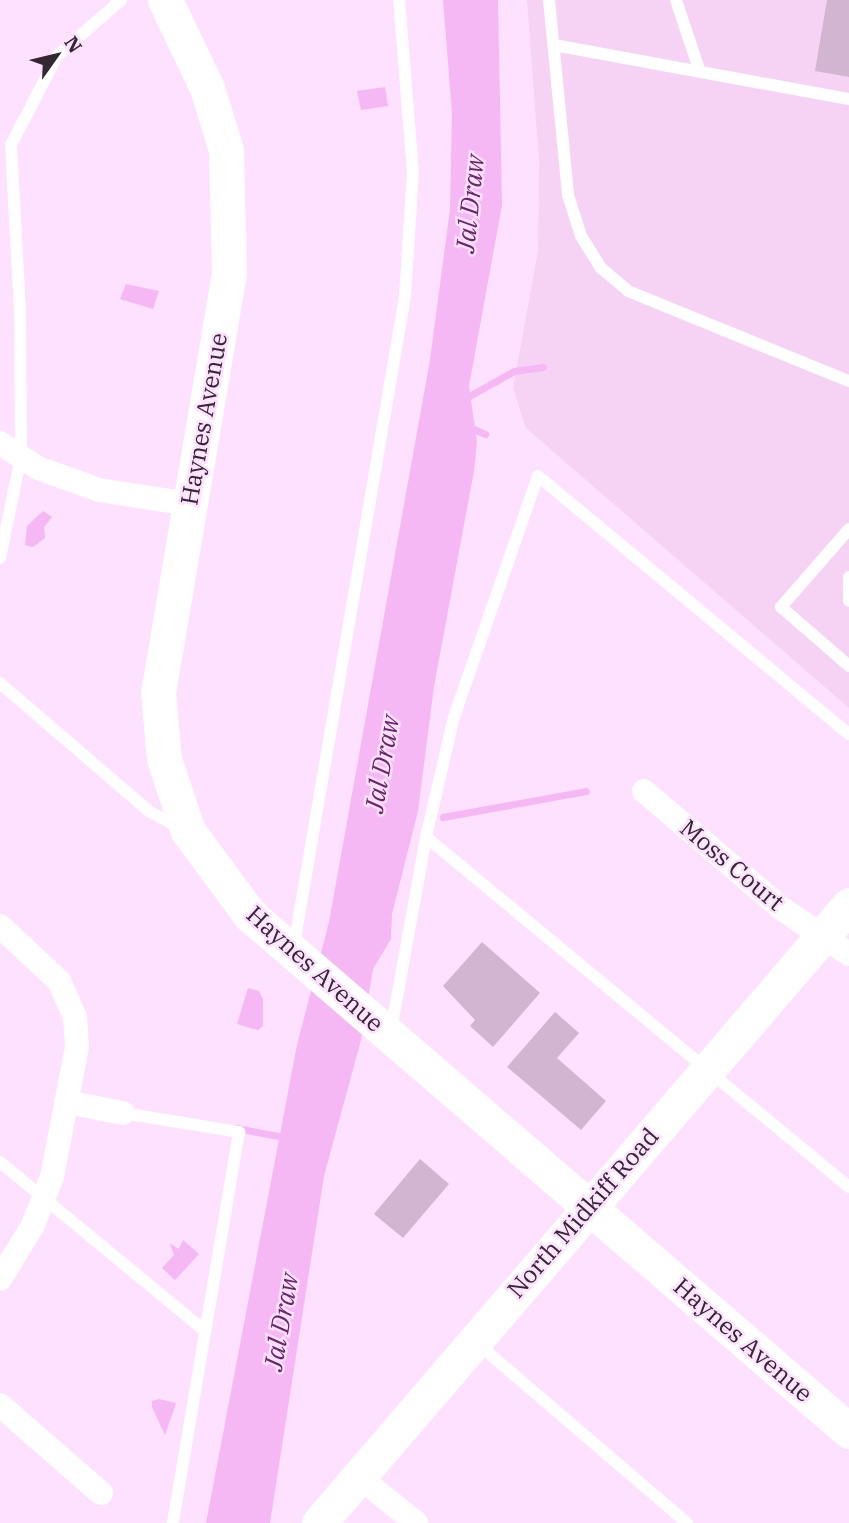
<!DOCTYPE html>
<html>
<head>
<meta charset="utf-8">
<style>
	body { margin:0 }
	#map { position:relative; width:849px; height:1523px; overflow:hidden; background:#fee1fe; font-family:"IBM Plex Serif",serif }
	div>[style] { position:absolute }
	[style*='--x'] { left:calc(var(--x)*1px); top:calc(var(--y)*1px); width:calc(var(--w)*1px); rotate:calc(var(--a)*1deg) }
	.built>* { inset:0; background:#f6d3f5 }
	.water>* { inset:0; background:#f5b8f5 }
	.stream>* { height:7px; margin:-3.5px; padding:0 3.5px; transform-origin:3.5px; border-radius:3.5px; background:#f5b8f5 }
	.building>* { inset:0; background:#d2b6d1 }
	.lane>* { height:12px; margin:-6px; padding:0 6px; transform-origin:6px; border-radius:6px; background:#fff }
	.street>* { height:24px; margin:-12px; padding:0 12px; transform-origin:12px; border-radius:12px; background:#fff }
	.secondary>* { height:35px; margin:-17.5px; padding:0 17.5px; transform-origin:17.5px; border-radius:17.5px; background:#fff }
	span { translate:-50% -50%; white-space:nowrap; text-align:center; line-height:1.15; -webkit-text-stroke:5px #fee1fe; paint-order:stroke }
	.street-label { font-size:24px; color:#322732 }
	.water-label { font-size:26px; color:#6a246c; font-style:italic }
	.north { position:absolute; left:21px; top:21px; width:70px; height:70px; -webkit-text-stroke:5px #fee1fe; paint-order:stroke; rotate:56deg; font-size:19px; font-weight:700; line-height:28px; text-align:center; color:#322732 }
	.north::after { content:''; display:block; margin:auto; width:24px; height:32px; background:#322732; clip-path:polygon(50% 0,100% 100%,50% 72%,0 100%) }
</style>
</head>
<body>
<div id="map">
	<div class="built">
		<div style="clip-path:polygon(527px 0,849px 0,849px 708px,526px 428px,513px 388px,538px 251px,539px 162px)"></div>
	</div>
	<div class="water">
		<div style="clip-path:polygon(443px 0,498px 0,502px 205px,469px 386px,477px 442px,474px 471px,434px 686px,418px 811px,392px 914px,391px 939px,373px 969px,361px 1040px,324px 1176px,270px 1523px,206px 1523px,297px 1045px,329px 922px,430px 360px,450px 209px,452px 113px)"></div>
		<div style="clip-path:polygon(385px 87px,388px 106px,361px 110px,357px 91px)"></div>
		<div style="clip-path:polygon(126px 284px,159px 291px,153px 309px,120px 299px)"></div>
		<div style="clip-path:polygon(43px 511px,52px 517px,44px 527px,45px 538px,33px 547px,25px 545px,27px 526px)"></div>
		<div style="clip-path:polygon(248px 988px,259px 991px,263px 999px,263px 1026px,258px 1030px,237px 1024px)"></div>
		<div style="clip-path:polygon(183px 1240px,199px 1254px,175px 1280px,162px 1268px,174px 1255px,170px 1244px,179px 1249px)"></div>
		<div style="clip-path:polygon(159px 1399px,176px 1403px,165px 1435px,152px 1407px,152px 1401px)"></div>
	</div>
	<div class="stream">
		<div style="--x:464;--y:399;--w:57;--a:-29.2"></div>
		<div style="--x:514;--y:371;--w:29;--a:-8"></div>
		<div style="--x:467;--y:426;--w:20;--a:24"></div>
		<div style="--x:443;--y:817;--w:145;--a:-10.3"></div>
		<div style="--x:236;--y:1128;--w:43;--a:10.8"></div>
	</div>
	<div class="building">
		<div style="clip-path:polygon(827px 0,849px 0,849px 77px,815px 71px)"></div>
		<div style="clip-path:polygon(482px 942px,540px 993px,493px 1047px,470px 1026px,475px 1020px,443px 986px)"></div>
		<div style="clip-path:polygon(555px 1012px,579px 1033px,557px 1058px,606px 1101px,581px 1130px,507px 1067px)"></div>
		<div style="clip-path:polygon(420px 1159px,449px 1184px,403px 1238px,374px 1214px)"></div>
	</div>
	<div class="lane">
		<div style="--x:549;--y:0;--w:196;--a:84.4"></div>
		<div style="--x:568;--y:195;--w:43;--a:72.4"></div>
		<div style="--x:581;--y:236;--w:38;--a:58"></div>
		<div style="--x:601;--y:268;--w:35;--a:40"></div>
		<div style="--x:628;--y:291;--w:239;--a:22.2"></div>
		<div style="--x:676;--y:0;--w:76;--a:71.6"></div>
		<div style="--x:554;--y:45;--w:300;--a:10.4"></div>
		<div style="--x:849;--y:529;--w:103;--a:131.1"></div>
		<div style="--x:781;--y:607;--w:90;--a:40.9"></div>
		<div style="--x:0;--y:558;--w:103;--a:-78.3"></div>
		<div style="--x:21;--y:457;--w:146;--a:-90.4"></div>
		<div style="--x:20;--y:311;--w:166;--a:-93.1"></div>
		<div style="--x:11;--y:145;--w:100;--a:-62.7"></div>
		<div style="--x:57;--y:56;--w:85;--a:-41.2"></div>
		<div style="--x:849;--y:577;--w:24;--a:90"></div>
		<div style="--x:0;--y:683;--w:198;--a:40.7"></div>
		<div style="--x:150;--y:812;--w:36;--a:27"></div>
		<div style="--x:426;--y:837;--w:123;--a:-76.9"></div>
		<div style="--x:454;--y:717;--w:255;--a:-70.8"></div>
		<div style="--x:538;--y:476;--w:404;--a:39.7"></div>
		<div style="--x:294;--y:945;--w:658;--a:-80.29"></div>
		<div style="--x:405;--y:296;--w:123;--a:-86.3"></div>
		<div style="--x:413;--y:173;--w:174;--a:-94.6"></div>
		<div style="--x:391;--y:1030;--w:196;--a:-79.7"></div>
		<div style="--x:426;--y:837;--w:549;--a:39.61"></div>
		<div style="--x:123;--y:1113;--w:118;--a:9.3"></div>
		<div style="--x:239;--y:1132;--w:397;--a:99.6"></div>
		<div style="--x:0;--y:1162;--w:266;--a:39.5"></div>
		<div style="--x:477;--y:1343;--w:277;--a:40.6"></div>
	</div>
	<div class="street">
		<div style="--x:0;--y:443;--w:45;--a:33.3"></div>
		<div style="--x:38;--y:468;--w:65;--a:19.8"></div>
		<div style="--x:99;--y:490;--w:91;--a:8.8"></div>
		<div style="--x:644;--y:791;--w:180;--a:40.5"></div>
		<div style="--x:781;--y:908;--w:82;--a:34.1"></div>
		<div style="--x:0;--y:926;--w:81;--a:43"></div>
		<div style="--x:59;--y:981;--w:39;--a:66"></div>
		<div style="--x:75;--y:1017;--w:30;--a:86"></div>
		<div style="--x:77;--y:1047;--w:132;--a:100.9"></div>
		<div style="--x:52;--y:1177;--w:52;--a:111.6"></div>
		<div style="--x:33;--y:1225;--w:63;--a:121.4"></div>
		<div style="--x:66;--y:1102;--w:58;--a:10.9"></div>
		<div style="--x:0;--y:1405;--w:134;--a:41.1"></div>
		<div style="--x:358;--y:1476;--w:75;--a:39"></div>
	</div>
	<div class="secondary">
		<div style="--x:165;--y:0;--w:98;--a:64.5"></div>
		<div style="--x:207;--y:88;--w:65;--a:73"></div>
		<div style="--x:226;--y:150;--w:123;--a:88.6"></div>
		<div style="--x:229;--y:273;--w:425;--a:99.6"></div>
		<div style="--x:158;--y:692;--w:67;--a:84.9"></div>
		<div style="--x:164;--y:759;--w:76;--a:71.6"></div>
		<div style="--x:188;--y:831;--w:104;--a:53.6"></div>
		<div style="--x:250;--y:915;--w:791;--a:40.74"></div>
		<div style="--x:319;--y:1523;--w:814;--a:-49.38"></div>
	</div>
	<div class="street-label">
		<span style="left:204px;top:419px;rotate:-80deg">Haynes Avenue</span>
		<span style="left:732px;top:865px;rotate:40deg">Moss Court</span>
		<span style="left:315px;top:969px;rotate:42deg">Haynes Avenue</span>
		<span style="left:583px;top:1213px;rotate:-49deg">North Midkiff Road</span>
		<span style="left:743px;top:1340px;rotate:41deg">Haynes Avenue</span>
	</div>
	<div class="water-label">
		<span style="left:470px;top:204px;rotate:-84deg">Jal Draw</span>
		<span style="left:382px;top:764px;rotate:-80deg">Jal Draw</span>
		<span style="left:281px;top:1322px;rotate:-80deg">Jal Draw</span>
	</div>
	<div class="north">N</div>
</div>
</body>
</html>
